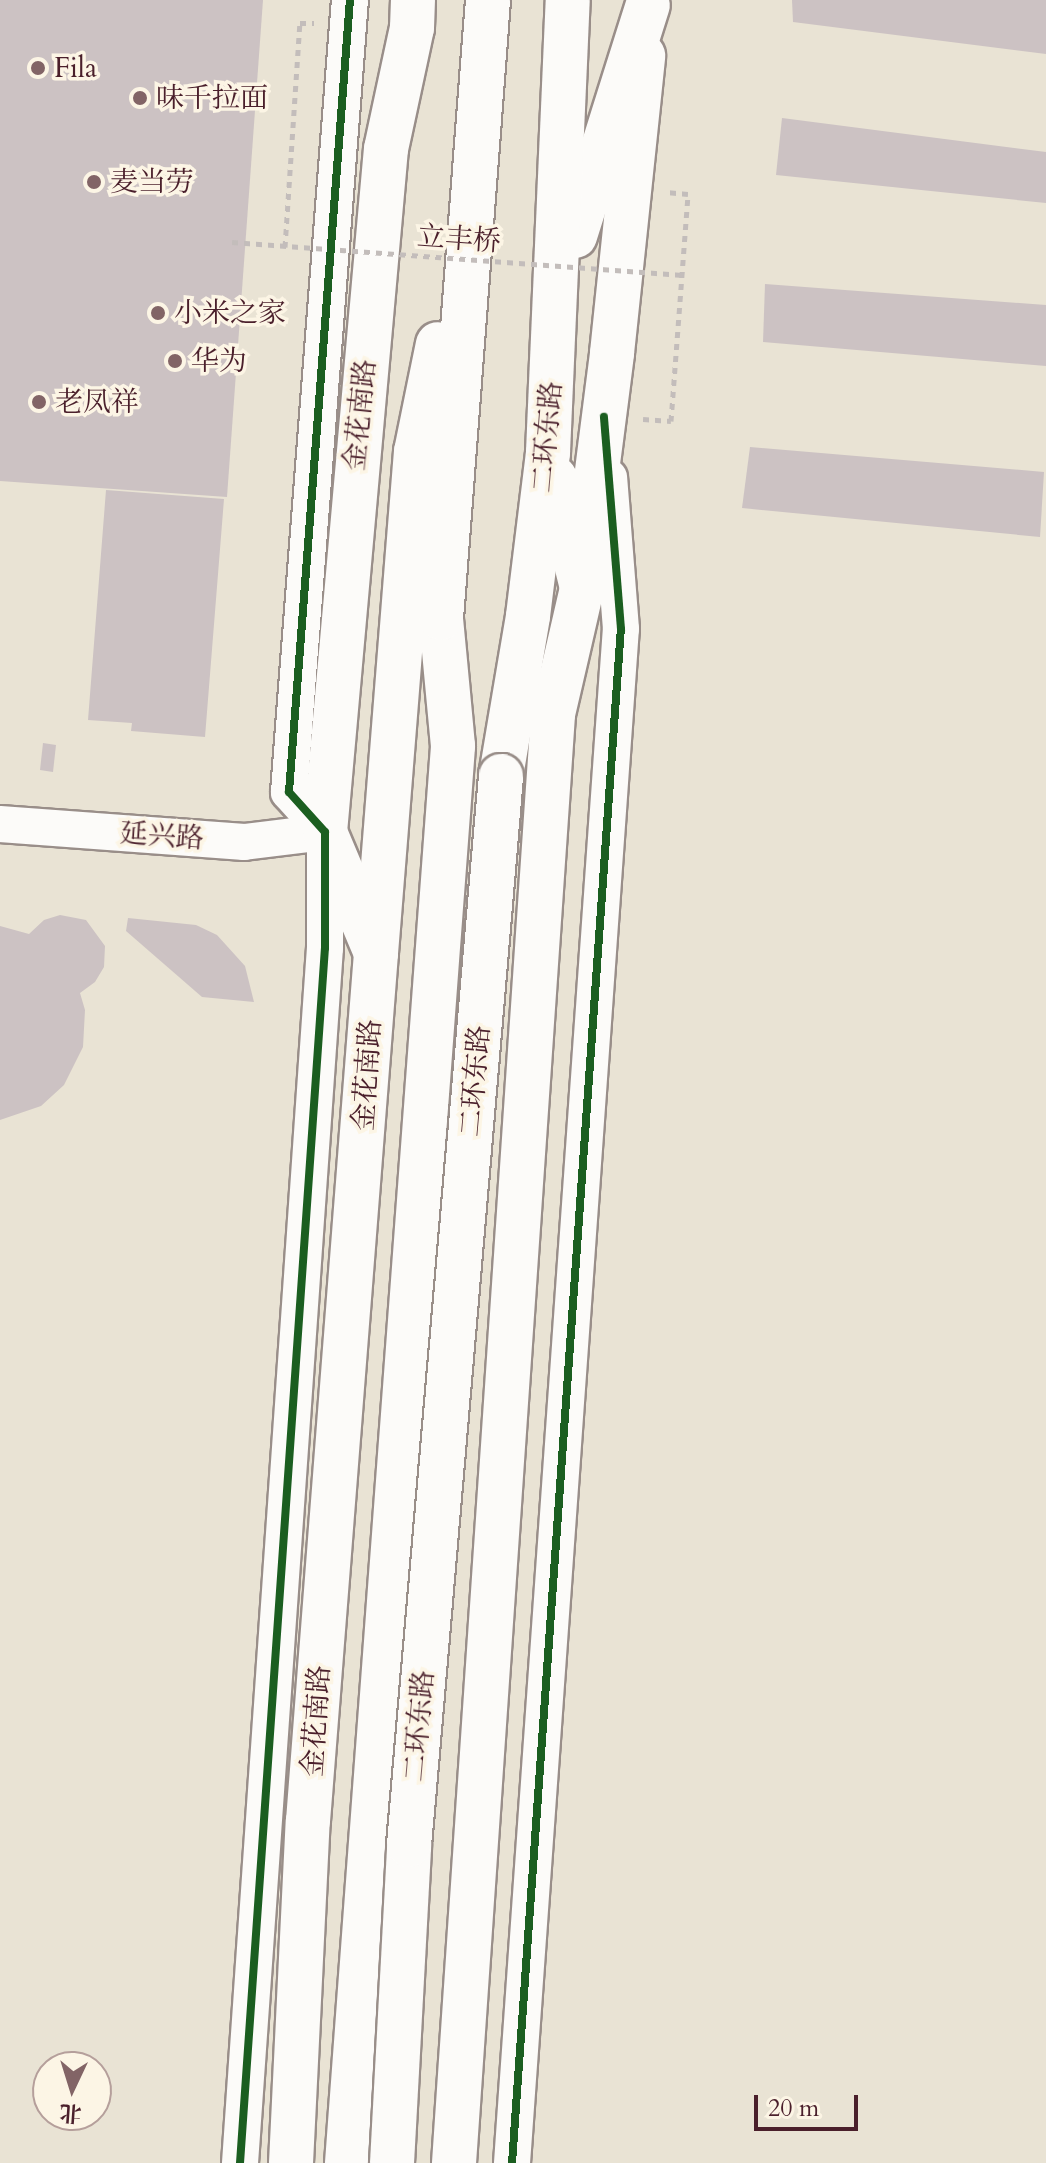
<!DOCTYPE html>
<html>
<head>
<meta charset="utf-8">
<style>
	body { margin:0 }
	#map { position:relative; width:1046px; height:2163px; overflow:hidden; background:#e9e3d4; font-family:Cardo,"Noto Serif SC",serif }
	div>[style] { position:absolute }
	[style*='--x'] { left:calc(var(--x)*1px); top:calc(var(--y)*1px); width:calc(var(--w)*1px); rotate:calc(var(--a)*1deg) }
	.building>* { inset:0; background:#ccc2c3 }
	.path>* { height:5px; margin-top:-2.5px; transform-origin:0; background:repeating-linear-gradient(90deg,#c3bdbb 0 6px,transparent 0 12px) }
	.roads { filter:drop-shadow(2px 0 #998e89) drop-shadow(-2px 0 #998e89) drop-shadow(0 2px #998e89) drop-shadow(0 -2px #998e89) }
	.street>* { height:36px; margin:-18px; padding:0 18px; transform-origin:18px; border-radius:18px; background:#fcfbf9 }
	.secondary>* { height:44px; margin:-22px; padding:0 22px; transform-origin:22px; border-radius:22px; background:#fcfbf9 }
	.highway>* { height:44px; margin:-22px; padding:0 22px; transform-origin:22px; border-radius:22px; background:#fcfbf9 }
	.path-bridge>* { height:5px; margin-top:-2.5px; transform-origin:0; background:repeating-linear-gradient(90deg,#c3bdbb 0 6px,transparent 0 12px) }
	.bridges { filter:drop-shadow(2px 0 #998e89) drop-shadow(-2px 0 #998e89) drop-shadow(0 2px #998e89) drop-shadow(0 -2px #998e89) }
	.highway-bridge>* { height:44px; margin:-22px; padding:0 22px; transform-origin:22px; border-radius:22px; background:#fcfbf9 }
	.cycleway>* { height:8px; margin:-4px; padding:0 4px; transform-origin:4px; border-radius:4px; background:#1b5e20 }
	.dots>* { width:22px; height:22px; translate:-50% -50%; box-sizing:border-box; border:4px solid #fcf5e5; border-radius:50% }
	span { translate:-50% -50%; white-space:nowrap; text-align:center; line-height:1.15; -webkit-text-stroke:7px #fcf5e5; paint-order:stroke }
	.poi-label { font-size:28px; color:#4a1f2b }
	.left { translate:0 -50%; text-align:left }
	.street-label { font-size:28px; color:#4a1f2b }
	.north { position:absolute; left:32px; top:2051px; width:80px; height:80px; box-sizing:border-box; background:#fcf5e5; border:2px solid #b59f9b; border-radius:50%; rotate:184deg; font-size:22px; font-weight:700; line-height:32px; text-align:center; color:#4a1f2b }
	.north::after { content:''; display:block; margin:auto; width:28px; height:36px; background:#826466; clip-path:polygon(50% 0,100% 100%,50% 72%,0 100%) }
	.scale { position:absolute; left:754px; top:2095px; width:104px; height:36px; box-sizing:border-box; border:4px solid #4a1f2b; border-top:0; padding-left:10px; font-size:24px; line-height:28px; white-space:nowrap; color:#4a1f2b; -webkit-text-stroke:6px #fcf5e5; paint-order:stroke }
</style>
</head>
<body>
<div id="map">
	<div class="building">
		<div style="clip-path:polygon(0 0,263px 0,227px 497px,0 481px)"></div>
		<div style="clip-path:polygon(792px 0,1046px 0,1046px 54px,793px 22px)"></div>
		<div style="clip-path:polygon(782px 118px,1046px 152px,1046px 203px,776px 175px)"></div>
		<div style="clip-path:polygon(765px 284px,1046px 305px,1046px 366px,763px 342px)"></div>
		<div style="clip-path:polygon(750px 447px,1044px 472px,1040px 537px,742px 508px)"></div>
		<div style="clip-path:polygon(106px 490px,224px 499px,205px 737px,131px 731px,132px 723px,88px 720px)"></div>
		<div style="clip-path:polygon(43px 743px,56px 745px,53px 772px,40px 770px)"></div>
		<div style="clip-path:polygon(60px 915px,86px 920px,105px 946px,104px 967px,95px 982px,80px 993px,85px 1010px,83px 1047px,64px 1085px,41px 1106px,0 1120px,0 926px,29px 934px,44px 920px)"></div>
		<div style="clip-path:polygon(128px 918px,196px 925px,217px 935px,245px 966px,254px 1002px,202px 997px,126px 931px)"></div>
	</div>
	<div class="path">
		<div style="--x:285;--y:247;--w:225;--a:-86.2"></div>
		<div style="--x:300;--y:23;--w:14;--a:0"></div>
		<div style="--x:643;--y:419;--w:28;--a:4"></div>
		<div style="--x:671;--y:421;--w:228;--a:-85.7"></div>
		<div style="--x:688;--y:194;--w:22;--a:-175"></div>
	</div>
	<div class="roads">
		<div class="street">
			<div style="--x:0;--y:824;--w:245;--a:4.2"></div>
			<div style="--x:244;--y:842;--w:82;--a:-7"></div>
			<div style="--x:240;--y:2163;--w:1218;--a:-86"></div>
			<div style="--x:325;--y:948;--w:116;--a:-90"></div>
			<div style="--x:325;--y:832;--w:54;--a:-132"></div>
			<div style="--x:289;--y:792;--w:794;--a:-85.6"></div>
			<div style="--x:512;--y:2163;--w:1538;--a:-85.94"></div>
			<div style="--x:621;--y:629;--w:152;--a:-94.5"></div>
		</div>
		<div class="secondary">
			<div style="--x:291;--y:2163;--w:342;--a:-87.2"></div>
			<div style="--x:308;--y:1821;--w:871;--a:-85.52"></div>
			<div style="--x:376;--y:953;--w:131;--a:-112.9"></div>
			<div style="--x:325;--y:832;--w:686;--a:-84.9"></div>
			<div style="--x:386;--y:149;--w:124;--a:-77.9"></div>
			<div style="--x:412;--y:28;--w:28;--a:-88"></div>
			<div style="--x:454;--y:2163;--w:1452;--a:-86.09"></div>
			<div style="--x:553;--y:714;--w:129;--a:-77"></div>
			<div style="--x:582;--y:588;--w:237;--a:-82.7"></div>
			<div style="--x:612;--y:353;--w:299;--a:-84"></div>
		</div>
		<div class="highway">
			<div style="--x:575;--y:236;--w:242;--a:-72.5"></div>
			<div style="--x:555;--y:478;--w:113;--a:76.2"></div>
			<div style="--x:501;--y:776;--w:162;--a:-80.4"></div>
			<div style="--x:528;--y:616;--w:165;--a:-83"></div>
			<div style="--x:548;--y:452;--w:452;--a:-87.5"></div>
			<div style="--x:376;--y:953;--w:503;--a:-85.44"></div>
			<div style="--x:416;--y:452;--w:110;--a:-78.5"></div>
			<div style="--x:347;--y:2163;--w:1421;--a:-85.72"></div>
			<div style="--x:453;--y:746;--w:129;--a:-95.4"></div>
			<div style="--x:441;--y:618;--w:620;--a:-85.65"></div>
		</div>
	</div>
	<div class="path-bridge">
		<div style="--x:232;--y:242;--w:452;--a:4.2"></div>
	</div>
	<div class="bridges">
		<div class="highway-bridge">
			<div style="--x:392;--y:2163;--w:318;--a:-86.9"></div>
			<div style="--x:409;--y:1845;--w:1073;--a:-85.08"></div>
		</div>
	</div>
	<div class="cycleway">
		<div style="--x:240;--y:2163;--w:1218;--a:-86"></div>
		<div style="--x:325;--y:948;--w:116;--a:-90"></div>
		<div style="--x:325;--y:832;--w:54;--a:-132"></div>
		<div style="--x:289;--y:792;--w:794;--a:-85.6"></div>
		<div style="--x:512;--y:2163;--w:1538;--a:-85.94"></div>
		<div style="--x:621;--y:629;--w:213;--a:-94.6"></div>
	</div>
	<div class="dots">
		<div style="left:38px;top:68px;background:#826466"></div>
		<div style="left:140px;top:98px;background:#826466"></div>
		<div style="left:94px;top:182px;background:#826466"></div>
		<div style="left:158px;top:313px;background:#826466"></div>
		<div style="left:175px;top:361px;background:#826466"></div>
		<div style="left:39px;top:402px;background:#826466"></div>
	</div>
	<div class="poi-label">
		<span class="left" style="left:54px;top:68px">Fila</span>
		<span class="left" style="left:156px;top:98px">味千拉面</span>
		<span class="left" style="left:110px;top:182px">麦当劳</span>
		<span class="left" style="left:174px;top:313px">小米之家</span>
		<span class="left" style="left:191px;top:361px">华为</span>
		<span class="left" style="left:55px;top:402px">老凤祥</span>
	</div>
	<div class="street-label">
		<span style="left:459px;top:239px;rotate:4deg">立丰桥</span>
		<span style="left:360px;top:415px;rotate:-84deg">金花南路</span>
		<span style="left:547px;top:437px;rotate:-85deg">二环东路</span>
		<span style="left:162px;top:836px;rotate:4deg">延兴路</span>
		<span style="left:367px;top:1075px;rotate:-86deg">金花南路</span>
		<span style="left:475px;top:1081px;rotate:-85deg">二环东路</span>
		<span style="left:316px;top:1721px;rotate:-86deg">金花南路</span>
		<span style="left:419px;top:1726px;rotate:-85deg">二环东路</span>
	</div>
	<div class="north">北</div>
	<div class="scale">20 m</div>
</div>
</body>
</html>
